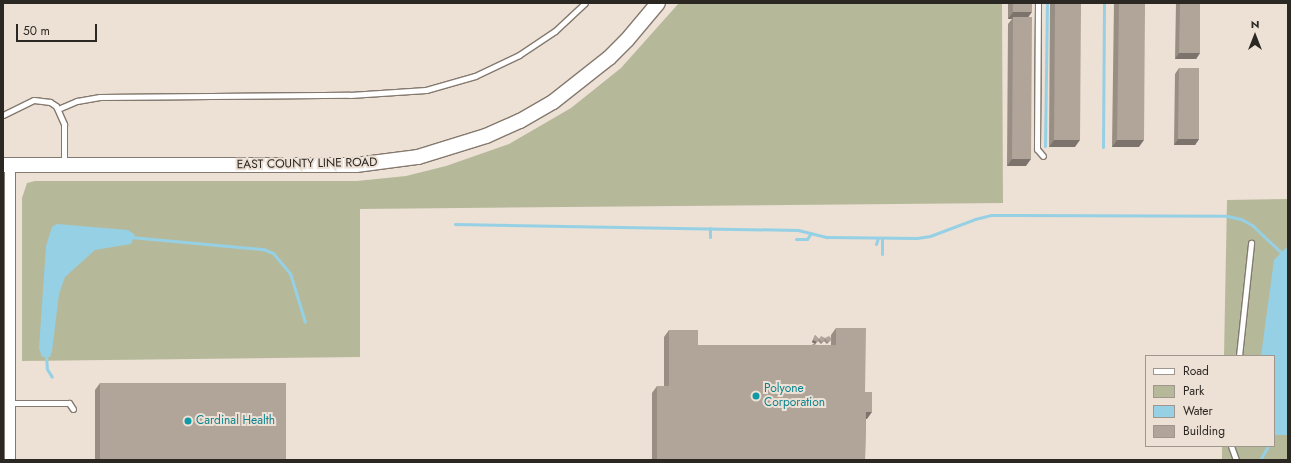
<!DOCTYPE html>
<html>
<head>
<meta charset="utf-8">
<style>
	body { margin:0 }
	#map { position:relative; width:1291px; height:463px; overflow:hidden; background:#ede0d4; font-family:Jost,sans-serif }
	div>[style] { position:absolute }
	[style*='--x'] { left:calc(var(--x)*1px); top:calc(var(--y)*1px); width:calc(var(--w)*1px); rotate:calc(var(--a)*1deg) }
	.green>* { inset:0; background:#b5b99a }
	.water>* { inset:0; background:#96d0e5 }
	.stream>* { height:3px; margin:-1.5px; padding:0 1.5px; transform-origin:1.5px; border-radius:1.5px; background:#96d0e5 }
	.roads { filter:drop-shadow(1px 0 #84796e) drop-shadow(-1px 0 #84796e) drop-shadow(0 1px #84796e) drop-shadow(0 -1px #84796e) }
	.lane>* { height:5px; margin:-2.5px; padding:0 2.5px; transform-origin:2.5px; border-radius:2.5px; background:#fff }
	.street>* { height:10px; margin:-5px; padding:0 5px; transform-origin:5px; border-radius:5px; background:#fff }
	.secondary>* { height:14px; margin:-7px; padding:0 7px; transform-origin:7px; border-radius:7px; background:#fff }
	.wall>* { inset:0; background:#988e84 }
	.shaded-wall>* { inset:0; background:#7c746c }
	.building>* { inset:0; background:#b1a59a }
	.dots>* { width:11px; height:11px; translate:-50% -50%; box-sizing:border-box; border:2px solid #ede0d4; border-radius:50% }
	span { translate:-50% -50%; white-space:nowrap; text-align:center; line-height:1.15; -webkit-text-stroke:4px #ede0d4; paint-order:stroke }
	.street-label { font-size:12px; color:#2b2722 }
	.culture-label { font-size:12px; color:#0d838f }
	.left { translate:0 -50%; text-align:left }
	.frame { position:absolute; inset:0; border:4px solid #2b2722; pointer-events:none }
	.legend { position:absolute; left:1145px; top:355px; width:130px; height:92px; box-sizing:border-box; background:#ede0d4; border:1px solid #9f968d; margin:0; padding:5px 7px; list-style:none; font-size:12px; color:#2b2722 }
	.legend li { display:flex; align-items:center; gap:8px; height:20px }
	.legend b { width:20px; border:1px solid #9f968d }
	.north { position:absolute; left:1235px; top:16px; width:40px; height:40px; -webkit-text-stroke:3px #ede0d4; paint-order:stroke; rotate:0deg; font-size:11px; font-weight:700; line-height:16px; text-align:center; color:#2b2722 }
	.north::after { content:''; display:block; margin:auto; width:14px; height:18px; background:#2b2722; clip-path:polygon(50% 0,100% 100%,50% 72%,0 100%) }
	.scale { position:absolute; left:16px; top:24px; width:81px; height:18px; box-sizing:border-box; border:2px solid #2b2722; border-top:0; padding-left:5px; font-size:12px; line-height:14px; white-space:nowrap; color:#2b2722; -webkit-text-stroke:3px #ede0d4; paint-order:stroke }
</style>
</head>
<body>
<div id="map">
	<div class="green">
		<div style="clip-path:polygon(679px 3px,1002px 3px,1003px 203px,360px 209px,360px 357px,22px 361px,22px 198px,27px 183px,35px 181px,357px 181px,406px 176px,446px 166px,509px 144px,571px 108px,621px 68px)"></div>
		<div style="clip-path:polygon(1288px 199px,1288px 460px,1222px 460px,1222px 446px,1274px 446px,1274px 356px,1224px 356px,1227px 200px)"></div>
	</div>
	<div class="water">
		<div style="clip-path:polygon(57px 224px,128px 230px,135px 235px,131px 244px,95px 250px,65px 277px,59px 294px,52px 351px,50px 357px,42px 357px,39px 348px,46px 246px,52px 227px)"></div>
		<div style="clip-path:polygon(1288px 246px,1288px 435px,1274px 435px,1274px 356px,1261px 356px,1274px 260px)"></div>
	</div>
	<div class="stream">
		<div style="--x:1045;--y:146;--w:143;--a:-89.2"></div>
		<div style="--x:1103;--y:147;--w:144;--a:-89.6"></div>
		<div style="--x:455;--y:224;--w:343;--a:1"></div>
		<div style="--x:798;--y:230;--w:30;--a:14"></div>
		<div style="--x:827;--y:237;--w:90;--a:0.6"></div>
		<div style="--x:917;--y:238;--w:13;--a:-9"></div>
		<div style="--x:930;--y:236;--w:48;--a:-20.7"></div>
		<div style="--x:975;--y:219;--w:16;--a:-14"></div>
		<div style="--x:991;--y:215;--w:236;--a:0.2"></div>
		<div style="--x:1227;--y:216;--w:14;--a:12"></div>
		<div style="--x:1241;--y:219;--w:13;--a:29"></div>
		<div style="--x:1252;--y:225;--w:50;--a:43.4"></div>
		<div style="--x:710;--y:228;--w:9;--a:90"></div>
		<div style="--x:130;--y:237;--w:134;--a:5.2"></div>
		<div style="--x:263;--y:249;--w:11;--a:22"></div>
		<div style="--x:273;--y:253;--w:26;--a:50"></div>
		<div style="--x:290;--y:273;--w:51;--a:73"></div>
		<div style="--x:796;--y:239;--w:11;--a:0"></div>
		<div style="--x:807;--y:239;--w:7;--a:-56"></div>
		<div style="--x:876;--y:244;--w:6;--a:-72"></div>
		<div style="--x:882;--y:254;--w:16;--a:-90"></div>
		<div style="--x:46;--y:355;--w:14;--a:86"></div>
		<div style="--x:47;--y:369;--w:9;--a:58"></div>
		<div style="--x:1260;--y:460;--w:16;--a:-60"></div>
	</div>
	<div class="roads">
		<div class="lane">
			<div style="--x:1038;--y:3;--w:146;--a:90.4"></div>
			<div style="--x:1037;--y:149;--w:9;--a:49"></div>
			<div style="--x:58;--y:109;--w:21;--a:-23"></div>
			<div style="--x:77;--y:101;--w:23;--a:-10"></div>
			<div style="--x:100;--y:97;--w:250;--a:-0.5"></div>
			<div style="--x:350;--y:95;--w:76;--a:-3.8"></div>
			<div style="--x:426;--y:90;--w:51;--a:-15.9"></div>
			<div style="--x:475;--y:76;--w:49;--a:-25.5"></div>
			<div style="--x:519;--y:55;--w:43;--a:-33.7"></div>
			<div style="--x:555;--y:31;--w:41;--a:-43"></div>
			<div style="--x:3;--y:115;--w:34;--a:-26"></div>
			<div style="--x:34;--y:100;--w:16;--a:7"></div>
			<div style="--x:50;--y:102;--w:7;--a:34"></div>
			<div style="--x:56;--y:106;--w:20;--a:66"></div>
			<div style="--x:64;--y:124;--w:39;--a:90"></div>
			<div style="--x:1239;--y:356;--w:114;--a:-83.9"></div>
			<div style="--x:10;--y:403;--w:59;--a:0"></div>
			<div style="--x:69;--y:403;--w:7;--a:56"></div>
			<div style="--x:1231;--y:446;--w:15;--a:70"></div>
		</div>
		<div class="street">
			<div style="--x:10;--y:165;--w:295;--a:90"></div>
		</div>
		<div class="secondary">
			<div style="--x:3;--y:165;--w:353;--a:0"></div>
			<div style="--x:356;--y:165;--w:63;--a:-7.4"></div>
			<div style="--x:418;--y:157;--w:71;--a:-17.2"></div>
			<div style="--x:486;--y:136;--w:37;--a:-24"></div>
			<div style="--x:520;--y:121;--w:38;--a:-30"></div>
			<div style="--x:553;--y:102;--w:71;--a:-38.2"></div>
			<div style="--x:609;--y:58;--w:25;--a:-45"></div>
			<div style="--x:627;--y:40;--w:48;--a:-50"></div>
		</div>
	</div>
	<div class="wall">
		<div style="clip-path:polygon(1008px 3px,1032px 3px,1028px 17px,1026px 166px,1007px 166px,1008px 24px,1012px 19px,1008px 19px)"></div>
		<div style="clip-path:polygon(1050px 3px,1081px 3px,1075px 147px,1049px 147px)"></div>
		<div style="clip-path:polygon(1114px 3px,1145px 3px,1139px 147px,1112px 147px)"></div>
		<div style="clip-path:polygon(1176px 3px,1200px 3px,1200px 53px,1196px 59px,1175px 59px)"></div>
		<div style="clip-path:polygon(1179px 68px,1199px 139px,1195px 145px,1174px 145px,1175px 74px)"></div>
		<div style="clip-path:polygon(836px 328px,865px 392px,867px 419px,866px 419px,865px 460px,652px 460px,652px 393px,657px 386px,664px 386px,664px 337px,669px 330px,698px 345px,812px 345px,813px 344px,817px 345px,831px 345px,831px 340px,827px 344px,824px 341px,821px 344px,818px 341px,815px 344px,812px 342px,815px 335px,819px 339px,831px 338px,831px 335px)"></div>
		<div style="clip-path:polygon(100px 383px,286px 460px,95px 460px,95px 390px)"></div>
	</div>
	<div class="shaded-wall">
		<div style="clip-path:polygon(1013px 12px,1032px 12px,1027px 19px,1013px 17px,1012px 19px,1008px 19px)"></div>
		<div style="clip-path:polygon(1179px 53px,1200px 53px,1196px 59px,1175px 59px)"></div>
		<div style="clip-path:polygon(1178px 139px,1199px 139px,1195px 145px,1174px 145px)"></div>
		<div style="clip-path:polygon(1054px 140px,1080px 140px,1075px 147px,1049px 147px)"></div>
		<div style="clip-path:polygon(1117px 140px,1144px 140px,1139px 147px,1112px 147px)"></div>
		<div style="clip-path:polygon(1012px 159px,1031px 159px,1026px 166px,1007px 166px)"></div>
		<div style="clip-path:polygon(819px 339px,815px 344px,812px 342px,813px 340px)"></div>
		<div style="clip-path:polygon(866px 412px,872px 412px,867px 419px,861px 419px)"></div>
	</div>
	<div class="building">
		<div style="clip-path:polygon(1013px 3px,1032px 3px,1032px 12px,1013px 12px)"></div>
		<div style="clip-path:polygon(1055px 3px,1081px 3px,1080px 140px,1054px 140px)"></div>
		<div style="clip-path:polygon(1119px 3px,1145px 3px,1144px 140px,1117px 140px)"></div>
		<div style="clip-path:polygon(1180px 3px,1200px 3px,1200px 53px,1179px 53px)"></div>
		<div style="clip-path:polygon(1013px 17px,1032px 17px,1031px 159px,1012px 159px)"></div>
		<div style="clip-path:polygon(1179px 68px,1199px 68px,1199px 139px,1178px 139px)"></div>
		<div style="clip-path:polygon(836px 328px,866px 328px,865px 392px,872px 392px,872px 412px,866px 412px,865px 460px,657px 460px,657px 386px,669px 386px,669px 330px,698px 330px,698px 345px,836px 345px)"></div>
		<div style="clip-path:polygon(815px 335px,819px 339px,821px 336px,825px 338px,829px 336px,832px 339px,828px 342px,825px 339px,822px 342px,819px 339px,817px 342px,813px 340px)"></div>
		<div style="clip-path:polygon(100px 383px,286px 383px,286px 460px,100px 460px)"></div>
	</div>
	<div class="dots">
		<div style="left:756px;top:396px;background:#0f9aa8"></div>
		<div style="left:188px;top:421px;background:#0f9aa8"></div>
	</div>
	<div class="street-label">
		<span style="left:307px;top:164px;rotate:-1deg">EAST COUNTY LINE ROAD</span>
	</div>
	<div class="culture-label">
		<span class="left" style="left:764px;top:396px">Polyone<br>Corporation</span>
		<span class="left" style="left:196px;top:421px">Cardinal Health</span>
	</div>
	<div class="frame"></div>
	<ul class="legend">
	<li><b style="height:5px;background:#fff"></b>Road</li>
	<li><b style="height:11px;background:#b5b99a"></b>Park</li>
	<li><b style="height:11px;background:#96d0e5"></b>Water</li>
	<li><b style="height:11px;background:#b1a59a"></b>Building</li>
	</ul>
	<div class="north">N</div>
	<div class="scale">50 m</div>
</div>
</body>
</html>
